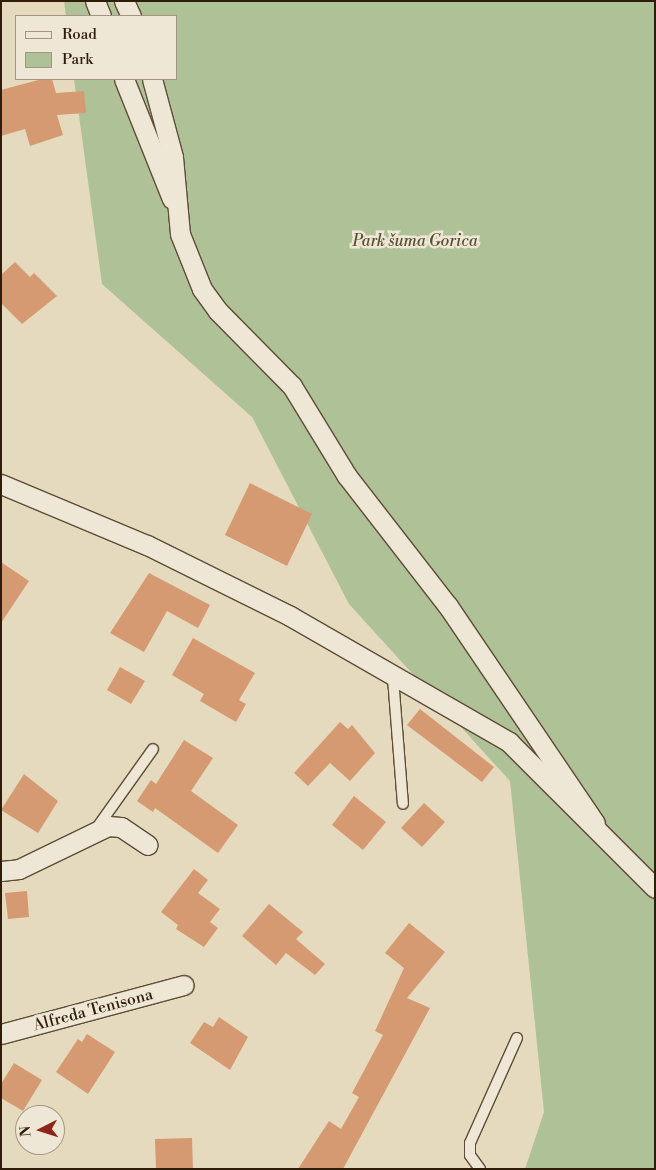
<!DOCTYPE html>
<html>
<head>
<meta charset="utf-8">
<style>
	body { margin:0 }
	#map { position:relative; width:656px; height:1170px; overflow:hidden; background:#e6dabe; font-family:"Libre Bodoni",serif }
	div>[style] { position:absolute }
	[style*='--x'] { left:calc(var(--x)*1px); top:calc(var(--y)*1px); width:calc(var(--w)*1px); rotate:calc(var(--a)*1deg) }
	.green>* { inset:0; background:#afc196 }
	.building>* { inset:0; background:#d59a71 }
	.roads { filter:drop-shadow(1px 0 #5d4c36) drop-shadow(-1px 0 #5d4c36) drop-shadow(0 1px #5d4c36) drop-shadow(0 -1px #5d4c36) }
	.service>* { height:10px; margin:-5px; padding:0 5px; transform-origin:5px; border-radius:5px; background:#efe7d5 }
	.minor>* { height:19px; margin:-9.5px; padding:0 9.5px; transform-origin:9.5px; border-radius:9.5px; background:#efe7d5 }
	span { translate:-50% -50%; white-space:nowrap; text-align:center; line-height:1.15; -webkit-text-stroke:5px #efe7d5; paint-order:stroke }
	.park-label { font-size:16px; color:#554e33; font-style:italic }
	.street-label { font-size:16px; color:#2f1d09 }
	.frame { position:absolute; inset:0; border:2px solid #2f1d09; pointer-events:none }
	.legend { position:absolute; left:15px; top:15px; width:162px; height:65px; box-sizing:border-box; background:#efe7d5; border:1px solid #a29683; margin:0; padding:6px 9px; list-style:none; font-size:15px; color:#2f1d09 }
	.legend li { display:flex; align-items:center; gap:10px; height:25px }
	.legend b { width:25px; border:1px solid #a29683 }
	.north { position:absolute; left:15px; top:1105px; width:50px; height:50px; box-sizing:border-box; background:#efe7d5; border:1px solid #a29683; border-radius:50%; rotate:265deg; font-size:14px; font-weight:700; line-height:20px; text-align:center; color:#2f1d09 }
	.north::after { content:''; display:block; margin:auto; width:18px; height:22px; background:#8f2418; clip-path:polygon(50% 0,100% 100%,50% 72%,0 100%) }
</style>
</head>
<body>
<div id="map">
	<div class="green">
		<div style="clip-path:polygon(64px 1px,655px 1px,655px 1169px,525px 1169px,544px 1112px,510px 781px,349px 604px,252px 417px,102px 284px,74px 79px,176px 79px,176px 16px,66px 16px)"></div>
	</div>
	<div class="building">
		<div style="clip-path:polygon(42px 79px,52px 79px,56px 93px,84px 91px,86px 113px,57px 115px,63px 135px,30px 146px,25px 129px,1px 136px,1px 90px)"></div>
		<div style="clip-path:polygon(15px 262px,30px 277px,34px 273px,57px 296px,22px 324px,1px 303px,1px 275px)"></div>
		<div style="clip-path:polygon(250px 483px,312px 514px,287px 566px,225px 535px)"></div>
		<div style="clip-path:polygon(1px 562px,29px 581px,1px 623px)"></div>
		<div style="clip-path:polygon(149px 573px,210px 605px,198px 628px,167px 611px,144px 652px,110px 633px)"></div>
		<div style="clip-path:polygon(193px 638px,255px 673px,239px 700px,246px 704px,236px 722px,200px 701px,204px 694px,172px 675px)"></div>
		<div style="clip-path:polygon(120px 667px,145px 681px,131px 704px,107px 690px)"></div>
		<div style="clip-path:polygon(420px 709px,494px 767px,482px 782px,407px 725px)"></div>
		<div style="clip-path:polygon(340px 722px,348px 729px,352px 725px,375px 753px,350px 781px,330px 763px,308px 786px,294px 773px)"></div>
		<div style="clip-path:polygon(184px 740px,213px 758px,191px 791px,238px 825px,218px 853px,155px 808px,153px 812px,137px 801px,151px 780px,156px 784px)"></div>
		<div style="clip-path:polygon(24px 774px,58px 801px,38px 833px,1px 810px)"></div>
		<div style="clip-path:polygon(354px 796px,386px 822px,363px 850px,332px 825px)"></div>
		<div style="clip-path:polygon(424px 803px,445px 822px,422px 847px,401px 828px)"></div>
		<div style="clip-path:polygon(194px 869px,208px 880px,198px 893px,220px 909px,210px 922px,218px 928px,204px 947px,176px 929px,178px 925px,161px 912px)"></div>
		<div style="clip-path:polygon(27px 891px,29px 917px,8px 919px,5px 893px)"></div>
		<div style="clip-path:polygon(269px 904px,303px 932px,296px 939px,325px 964px,315px 975px,286px 953px,276px 965px,242px 936px)"></div>
		<div style="clip-path:polygon(409px 923px,445px 952px,407px 998px,430px 1008px,343px 1169px,298px 1169px,329px 1121px,341px 1129px,359px 1097px,352px 1093px,383px 1035px,375px 1031px,404px 968px,385px 953px)"></div>
		<div style="clip-path:polygon(219px 1017px,248px 1037px,230px 1070px,190px 1043px,204px 1022px,213px 1027px)"></div>
		<div style="clip-path:polygon(87px 1034px,115px 1052px,88px 1094px,56px 1072px,78px 1039px,82px 1042px)"></div>
		<div style="clip-path:polygon(14px 1063px,42px 1080px,23px 1111px,1px 1098px,1px 1084px)"></div>
		<div style="clip-path:polygon(192px 1138px,193px 1169px,156px 1169px,155px 1139px)"></div>
	</div>
	<div class="roads">
		<div class="service">
			<div style="--x:393;--y:678;--w:126;--a:85.5"></div>
			<div style="--x:96;--y:829;--w:98;--a:-54.5"></div>
			<div style="--x:480;--y:1169;--w:17;--a:-126"></div>
			<div style="--x:470;--y:1155;--w:12;--a:-90"></div>
			<div style="--x:470;--y:1143;--w:115;--a:-65.9"></div>
		</div>
		<div class="minor">
			<div style="--x:95;--y:1;--w:16;--a:68"></div>
			<div style="--x:124;--y:1;--w:17;--a:65"></div>
			<div style="--x:124;--y:79;--w:129;--a:68.2"></div>
			<div style="--x:152;--y:79;--w:81;--a:74.9"></div>
			<div style="--x:173;--y:157;--w:77;--a:84.8"></div>
			<div style="--x:180;--y:234;--w:59;--a:68.2"></div>
			<div style="--x:202;--y:289;--w:27;--a:54"></div>
			<div style="--x:218;--y:311;--w:105;--a:45.4"></div>
			<div style="--x:292;--y:386;--w:105;--a:58.6"></div>
			<div style="--x:347;--y:476;--w:165;--a:52.2"></div>
			<div style="--x:448;--y:606;--w:262;--a:55.9"></div>
			<div style="--x:1;--y:484;--w:158;--a:22.7"></div>
			<div style="--x:147;--y:545;--w:160;--a:26.4"></div>
			<div style="--x:290;--y:616;--w:253;--a:29.9"></div>
			<div style="--x:509;--y:742;--w:206;--a:45"></div>
			<div style="--x:1;--y:871;--w:18;--a:-6"></div>
			<div style="--x:19;--y:869;--w:99;--a:-25.8"></div>
			<div style="--x:108;--y:826;--w:13;--a:4"></div>
			<div style="--x:121;--y:827;--w:32;--a:34"></div>
			<div style="--x:1;--y:1034;--w:189;--a:-15"></div>
		</div>
	</div>
	<div class="park-label">
		<span style="left:415px;top:241px">Park šuma Gorica</span>
	</div>
	<div class="street-label">
		<span style="left:93px;top:1010px;rotate:-15deg">Alfreda Tenisona</span>
	</div>
	<div class="frame"></div>
	<ul class="legend">
	<li><b style="height:6px;background:#efe7d5"></b>Road</li>
	<li><b style="height:14px;background:#afc196"></b>Park</li>
	</ul>
	<div class="north">N</div>
</div>
</body>
</html>
